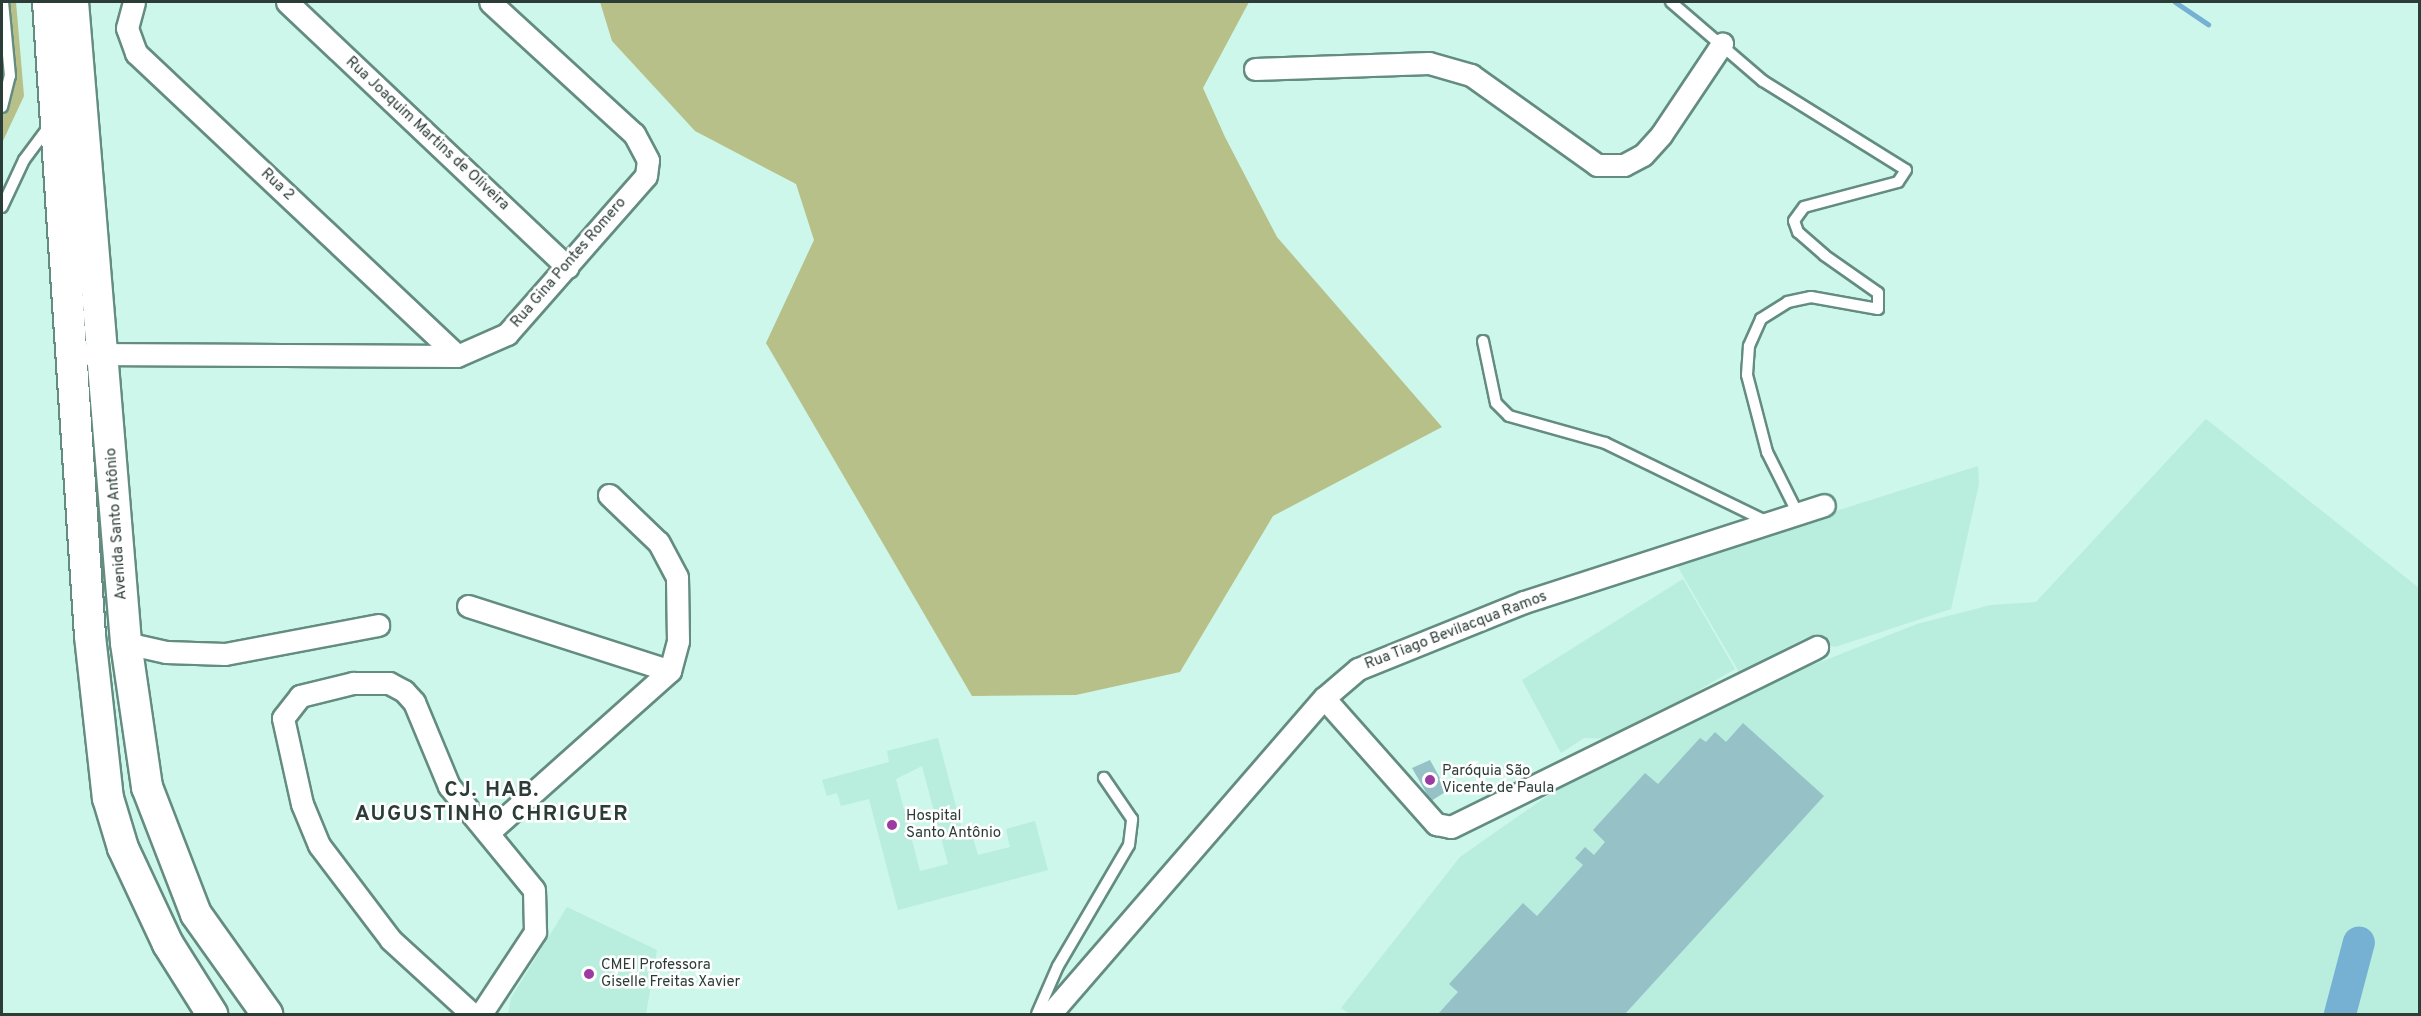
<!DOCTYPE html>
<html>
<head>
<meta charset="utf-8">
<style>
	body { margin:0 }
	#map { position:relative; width:2421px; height:1016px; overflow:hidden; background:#ccf7ea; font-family:Overpass,sans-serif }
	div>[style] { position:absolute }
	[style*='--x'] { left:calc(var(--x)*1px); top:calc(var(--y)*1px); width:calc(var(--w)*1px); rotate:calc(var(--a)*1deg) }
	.built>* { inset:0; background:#b9edde }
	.green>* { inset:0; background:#b7c088 }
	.water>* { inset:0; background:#76b0d3 }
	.stream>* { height:5px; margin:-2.5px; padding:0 2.5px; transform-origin:2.5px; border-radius:2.5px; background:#76b0d3 }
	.river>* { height:32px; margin:-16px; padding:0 16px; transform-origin:16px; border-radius:16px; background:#76b0d3 }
	.building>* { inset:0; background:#96c2c7 }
	.roads { filter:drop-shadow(2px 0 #648c81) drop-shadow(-2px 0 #648c81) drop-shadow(0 2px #648c81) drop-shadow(0 -2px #648c81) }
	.lane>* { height:10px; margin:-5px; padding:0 5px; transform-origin:5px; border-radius:5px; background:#fff }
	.street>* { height:21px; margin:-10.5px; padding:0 10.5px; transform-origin:10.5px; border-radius:10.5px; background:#fff }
	.secondary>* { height:30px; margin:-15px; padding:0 15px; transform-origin:15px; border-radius:15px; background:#fff }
	.dots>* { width:16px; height:16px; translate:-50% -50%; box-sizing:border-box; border:3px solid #fff; border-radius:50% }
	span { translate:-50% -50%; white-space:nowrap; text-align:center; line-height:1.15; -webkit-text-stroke:5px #fff; paint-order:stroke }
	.street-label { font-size:15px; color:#2c3d38 }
	.poi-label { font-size:15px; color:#2c3d38 }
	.left { translate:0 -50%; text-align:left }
	.district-label { font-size:21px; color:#2c3d38; font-weight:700; letter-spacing:1.5px }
	.frame { position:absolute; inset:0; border:3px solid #2c3d38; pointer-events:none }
</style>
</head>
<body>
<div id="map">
	<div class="built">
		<div style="clip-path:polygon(2206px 419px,2419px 588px,2419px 1014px,1350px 1014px,1341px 1008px,1460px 857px,1583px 771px,1714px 704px,1917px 624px,1991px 605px,2036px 602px)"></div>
		<div style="clip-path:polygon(1978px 466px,1979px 484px,1951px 609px,1835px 647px,1805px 638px,1739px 672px,1675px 562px)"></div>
		<div style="clip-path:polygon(1683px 579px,1735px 669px,1615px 739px,1584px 738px,1561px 753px,1522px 680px)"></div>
		<div style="clip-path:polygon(evenodd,938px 738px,964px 837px,972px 835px,978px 855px,1010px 847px,1006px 829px,1035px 821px,1048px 870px,898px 910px,869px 799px,841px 806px,837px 793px,827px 796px,822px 780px,889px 762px,887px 751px,938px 738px,922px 766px,948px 864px,920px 871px,896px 779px,922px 766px)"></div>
		<div style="clip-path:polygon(567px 907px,657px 950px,646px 1014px,508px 1014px,511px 998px)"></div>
	</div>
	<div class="green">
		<div style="clip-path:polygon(2px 2px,16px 2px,24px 96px,2px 143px)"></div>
		<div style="clip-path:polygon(600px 2px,1249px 2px,1203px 88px,1225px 137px,1277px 237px,1442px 427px,1273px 516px,1180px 672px,1076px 695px,972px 696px,766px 343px,814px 240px,796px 184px,695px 131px,612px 41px)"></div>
	</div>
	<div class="water">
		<div style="clip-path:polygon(2338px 985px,2356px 985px,2349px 1014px,2333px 1014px)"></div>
	</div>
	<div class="stream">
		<div style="--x:2175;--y:2;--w:40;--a:34"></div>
	</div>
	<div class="river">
		<div style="--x:2340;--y:1014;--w:74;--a:-75.2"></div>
	</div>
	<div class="building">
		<div style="clip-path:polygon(1743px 723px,1824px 796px,1625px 1014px,1438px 1014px,1458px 992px,1449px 984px,1523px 903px,1537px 916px,1583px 865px,1575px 858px,1585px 847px,1594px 855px,1605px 842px,1593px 830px,1645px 773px,1658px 784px,1700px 738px,1706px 742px,1715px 732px,1726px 742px)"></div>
		<div style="clip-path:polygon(1430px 760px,1447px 791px,1431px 801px,1412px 768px)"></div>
	</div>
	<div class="roads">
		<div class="lane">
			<div style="--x:1671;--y:2;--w:121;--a:40.7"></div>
			<div style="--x:1763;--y:81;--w:168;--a:31.9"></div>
			<div style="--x:1906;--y:170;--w:14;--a:124"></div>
			<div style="--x:1898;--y:182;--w:97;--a:165.1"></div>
			<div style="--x:1804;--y:207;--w:17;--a:126"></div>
			<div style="--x:1794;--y:221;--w:12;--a:70"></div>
			<div style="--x:1798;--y:232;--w:35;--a:41"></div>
			<div style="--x:1824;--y:255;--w:66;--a:35.1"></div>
			<div style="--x:1878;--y:293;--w:16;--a:90"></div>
			<div style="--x:1878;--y:309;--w:68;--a:-169.8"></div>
			<div style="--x:1811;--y:297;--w:24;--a:168"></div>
			<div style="--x:1788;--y:302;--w:32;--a:148"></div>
			<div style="--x:1761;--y:319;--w:30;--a:114"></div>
			<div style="--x:1749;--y:346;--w:29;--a:94"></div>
			<div style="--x:1747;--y:375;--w:80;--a:75.4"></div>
			<div style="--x:1767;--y:452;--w:69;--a:63.4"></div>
			<div style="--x:2;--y:107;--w:32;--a:-76"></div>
			<div style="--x:10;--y:76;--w:74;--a:-95.4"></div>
			<div style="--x:2;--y:207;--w:52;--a:-64.9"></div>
			<div style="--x:24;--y:160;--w:44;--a:-53.4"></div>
			<div style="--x:1483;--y:341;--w:63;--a:78.2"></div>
			<div style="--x:1496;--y:403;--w:18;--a:45"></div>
			<div style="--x:1509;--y:416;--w:100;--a:15.7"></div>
			<div style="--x:1605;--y:443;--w:181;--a:25.9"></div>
			<div style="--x:1037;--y:1014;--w:52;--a:-66.4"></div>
			<div style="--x:1058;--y:966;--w:140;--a:-59.6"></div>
			<div style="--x:1129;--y:845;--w:26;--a:-83"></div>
			<div style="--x:1132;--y:819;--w:50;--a:-124.3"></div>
		</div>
		<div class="street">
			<div style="--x:134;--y:2;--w:27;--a:105"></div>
			<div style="--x:127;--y:28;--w:27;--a:70"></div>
			<div style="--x:136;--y:53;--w:441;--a:43.3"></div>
			<div style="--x:287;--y:2;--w:386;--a:43.4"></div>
			<div style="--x:1255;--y:69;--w:174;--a:-2"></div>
			<div style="--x:1429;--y:63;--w:44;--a:15.9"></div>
			<div style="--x:1471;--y:75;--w:155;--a:35.5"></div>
			<div style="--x:1597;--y:165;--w:27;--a:0"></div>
			<div style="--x:1624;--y:165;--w:21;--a:-28"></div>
			<div style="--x:1643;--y:155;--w:27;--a:-48"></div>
			<div style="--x:1661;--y:135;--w:110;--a:-56.2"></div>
			<div style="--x:88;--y:354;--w:369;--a:0.3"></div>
			<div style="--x:457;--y:356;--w:55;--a:-23.7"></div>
			<div style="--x:507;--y:334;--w:210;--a:-48.7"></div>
			<div style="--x:646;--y:176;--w:16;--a:-83"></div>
			<div style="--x:648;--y:160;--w:30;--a:-118"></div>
			<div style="--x:634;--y:134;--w:195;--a:-137.5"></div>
			<div style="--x:468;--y:606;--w:212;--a:17.8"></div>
			<div style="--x:126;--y:643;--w:41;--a:12.7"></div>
			<div style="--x:166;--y:652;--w:59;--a:1.9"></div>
			<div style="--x:225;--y:654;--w:156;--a:-10.7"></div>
			<div style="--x:1324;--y:698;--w:169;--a:48.4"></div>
			<div style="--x:1436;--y:824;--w:15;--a:11"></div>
			<div style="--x:1451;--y:827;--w:408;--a:-26.2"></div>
			<div style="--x:488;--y:833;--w:244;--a:-41.7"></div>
			<div style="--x:670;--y:671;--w:31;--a:-75"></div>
			<div style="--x:678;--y:641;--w:64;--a:-90.9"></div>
			<div style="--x:677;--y:577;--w:40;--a:-118"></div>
			<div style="--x:658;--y:542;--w:68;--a:-136.2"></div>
			<div style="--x:472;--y:1014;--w:110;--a:-137.6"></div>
			<div style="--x:391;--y:940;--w:119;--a:-127.2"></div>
			<div style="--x:319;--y:845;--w:44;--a:-112.5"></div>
			<div style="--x:302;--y:804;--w:88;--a:-102.5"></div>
			<div style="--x:283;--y:718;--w:28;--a:-52"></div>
			<div style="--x:300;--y:696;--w:55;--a:-13.8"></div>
			<div style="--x:353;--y:683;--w:36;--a:0"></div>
			<div style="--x:389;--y:683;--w:17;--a:28"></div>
			<div style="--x:404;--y:691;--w:15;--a:48"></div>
			<div style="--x:414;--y:702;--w:91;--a:67.4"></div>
			<div style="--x:449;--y:786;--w:134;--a:50.7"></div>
			<div style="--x:534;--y:890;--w:42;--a:88.6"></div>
			<div style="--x:535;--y:932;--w:98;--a:123.4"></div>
			<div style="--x:1050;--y:1014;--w:418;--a:-49.1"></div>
			<div style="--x:1324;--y:698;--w:45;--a:-40.5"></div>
			<div style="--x:1358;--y:669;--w:179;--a:-22"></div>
			<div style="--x:1524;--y:602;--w:315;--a:-17.9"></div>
		</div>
		<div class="secondary">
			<div style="--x:48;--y:2;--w:635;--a:86.21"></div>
			<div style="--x:90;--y:636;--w:163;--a:83.7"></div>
			<div style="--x:108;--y:798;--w:52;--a:73.3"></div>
			<div style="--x:123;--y:848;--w:106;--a:64.9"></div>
			<div style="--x:168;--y:944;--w:83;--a:57.8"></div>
			<div style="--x:73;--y:2;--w:643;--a:85.27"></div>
			<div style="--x:126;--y:643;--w:146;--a:81.7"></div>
			<div style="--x:147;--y:787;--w:136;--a:68.9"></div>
			<div style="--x:196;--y:914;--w:123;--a:54.6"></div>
		</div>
	</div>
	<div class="dots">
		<div style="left:1430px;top:780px;background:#9c3ba2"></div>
		<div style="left:892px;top:825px;background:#9c3ba2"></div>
		<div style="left:589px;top:974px;background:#9c3ba2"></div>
	</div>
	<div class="street-label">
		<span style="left:427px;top:134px;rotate:43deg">Rua Joaquim Martins de Oliveira</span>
		<span style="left:277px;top:185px;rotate:43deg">Rua 2</span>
		<span style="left:569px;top:263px;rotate:-49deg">Rua Gina Pontes Romero</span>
		<span style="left:117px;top:524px;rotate:-94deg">Avenida Santo Antônio</span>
		<span style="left:1456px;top:631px;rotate:-21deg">Rua Tiago Bevilacqua Ramos</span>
	</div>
	<div class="poi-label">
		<span class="left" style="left:1442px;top:780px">Paróquia São<br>Vicente de Paula</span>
		<span class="left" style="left:906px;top:825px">Hospital<br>Santo Antônio</span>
		<span class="left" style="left:601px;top:974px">CMEI Professora<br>Giselle Freitas Xavier</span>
	</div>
	<div class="district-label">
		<span style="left:492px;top:803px">CJ. HAB.<br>AUGUSTINHO CHRIGUER</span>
	</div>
	<div class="frame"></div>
</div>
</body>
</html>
